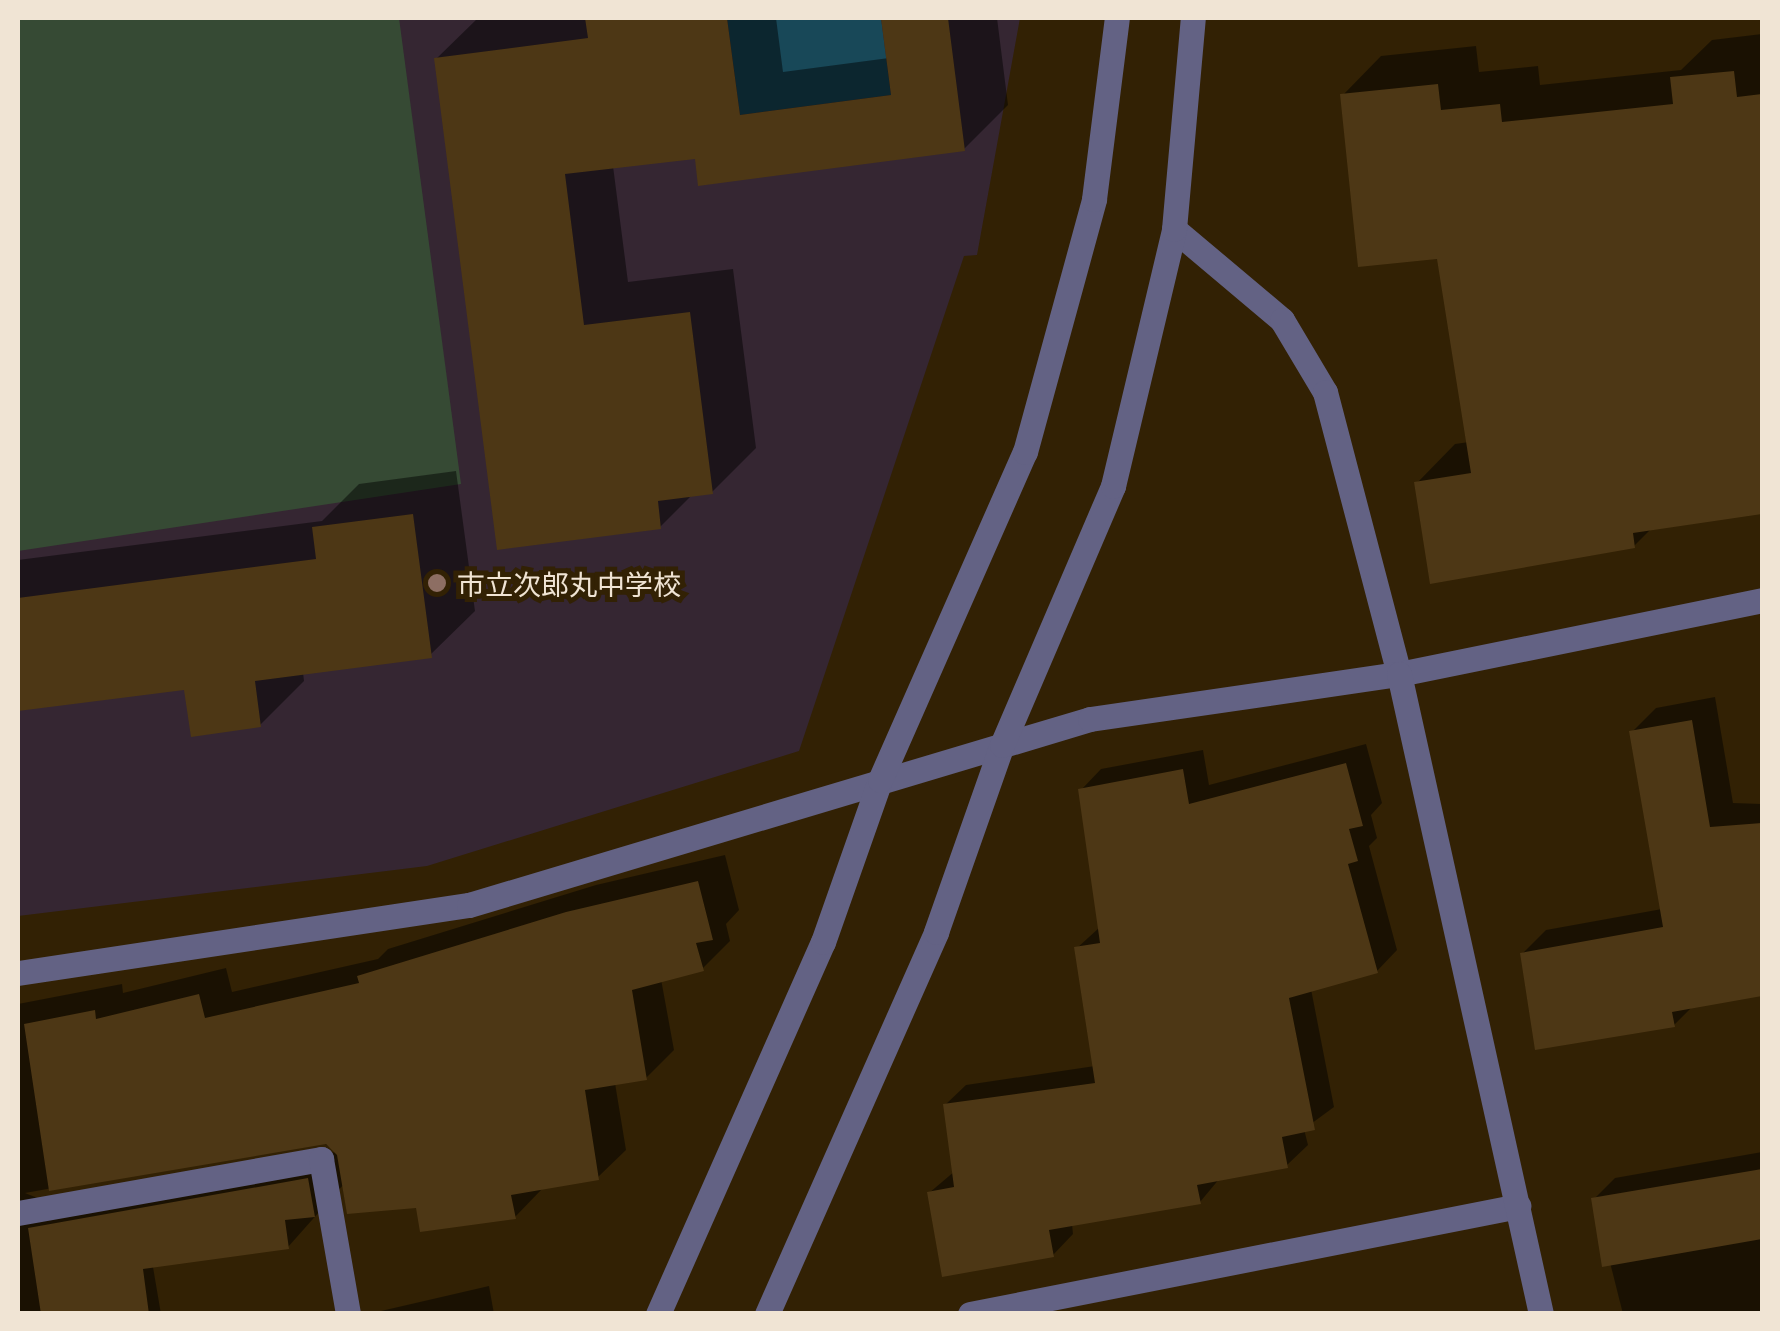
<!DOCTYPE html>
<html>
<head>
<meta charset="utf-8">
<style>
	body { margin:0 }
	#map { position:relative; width:1780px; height:1331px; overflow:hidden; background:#322104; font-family:Literata,"Noto Sans JP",serif }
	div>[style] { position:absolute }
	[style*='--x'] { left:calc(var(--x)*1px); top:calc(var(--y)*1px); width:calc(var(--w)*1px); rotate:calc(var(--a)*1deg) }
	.education>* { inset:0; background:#352632 }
	.green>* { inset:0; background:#364a34 }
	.water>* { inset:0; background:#184858 }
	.shadow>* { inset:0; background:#0007 }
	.building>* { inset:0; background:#4d3715 }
	.minor>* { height:25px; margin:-12.5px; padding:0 12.5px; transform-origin:12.5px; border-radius:12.5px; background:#636284 }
	.tertiary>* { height:25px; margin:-12.5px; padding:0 12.5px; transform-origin:12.5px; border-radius:12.5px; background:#636284 }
	.dots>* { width:28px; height:28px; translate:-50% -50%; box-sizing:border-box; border:5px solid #322104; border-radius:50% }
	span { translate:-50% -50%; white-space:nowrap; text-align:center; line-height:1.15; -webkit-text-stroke:10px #322104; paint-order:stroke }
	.poi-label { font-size:28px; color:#f0e4d4 }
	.left { translate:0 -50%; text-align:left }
	.frame { position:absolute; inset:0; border:20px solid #f0e4d4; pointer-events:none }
</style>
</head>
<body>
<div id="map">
	<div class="education">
		<div style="clip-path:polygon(18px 18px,1020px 18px,977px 255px,964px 256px,799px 751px,427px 866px,18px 916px)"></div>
	</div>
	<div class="green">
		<div style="clip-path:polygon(18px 18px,399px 18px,461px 484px,18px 551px)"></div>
	</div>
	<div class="water">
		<div style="clip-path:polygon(727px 18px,881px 18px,891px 95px,740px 115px)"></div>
	</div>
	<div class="shadow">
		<div style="clip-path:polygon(478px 18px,776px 18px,783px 72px,889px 58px,883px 18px,997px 18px,1008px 105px,964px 149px,697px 156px,613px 166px,628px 282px,733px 269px,756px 448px,712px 492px,693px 494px,660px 527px,436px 59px)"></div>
		<div style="clip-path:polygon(1762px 34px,1762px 512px,1652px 528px,1634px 546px,1417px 483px,1455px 444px,1469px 442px,1439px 256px,1343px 95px,1381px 56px,1476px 46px,1479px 72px,1538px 66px,1540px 85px,1681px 70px,1712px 40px)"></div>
		<div style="clip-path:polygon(456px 471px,475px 611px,430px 655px,303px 672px,304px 681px,260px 725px,187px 687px,18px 709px,18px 560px,322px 521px,359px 484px)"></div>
		<div style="clip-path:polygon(1715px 697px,1733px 803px,1762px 804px,1762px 994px,1693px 1006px,1674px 1025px,1522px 954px,1546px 930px,1662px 909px,1632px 732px,1656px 708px)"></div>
		<div style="clip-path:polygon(1366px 744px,1382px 803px,1371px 815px,1377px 838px,1369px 846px,1397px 950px,1377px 971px,1311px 989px,1334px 1107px,1304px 1129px,1308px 1145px,1287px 1165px,1220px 1178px,1200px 1202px,1072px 1224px,1073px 1234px,1053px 1255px,929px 1193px,955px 1171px,945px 1105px,966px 1085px,1095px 1066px,1077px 948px,1100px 927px,1081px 790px,1101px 769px,1203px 750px,1209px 785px)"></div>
		<div style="clip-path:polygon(evenodd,725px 855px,739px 910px,726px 924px,730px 941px,703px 968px,661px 979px,674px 1050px,646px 1078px,615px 1083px,626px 1150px,598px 1177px,542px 1189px,515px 1217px,418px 1206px,344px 1184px,288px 1247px,153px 1267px,161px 1314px,18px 1314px,18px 1004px,122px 984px,123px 993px,226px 968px,232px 992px,378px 959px,388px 949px,596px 885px,725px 855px,320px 1140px,336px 1152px,50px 1203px,25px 1193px,320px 1140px)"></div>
		<div style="clip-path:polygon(1762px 1152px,1762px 1314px,1623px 1314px,1594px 1199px,1615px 1178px)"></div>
		<div style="clip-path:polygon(489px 1286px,494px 1314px,368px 1314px)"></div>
	</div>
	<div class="building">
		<div style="clip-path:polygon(585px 18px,727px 18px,740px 115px,891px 95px,881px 18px,948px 18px,965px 151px,698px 186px,695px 159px,565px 174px,584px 325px,690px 312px,713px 494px,658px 501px,661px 529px,497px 550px,434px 58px,588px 38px)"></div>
		<div style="clip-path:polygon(1734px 71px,1737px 97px,1762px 94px,1762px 514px,1633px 533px,1635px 548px,1430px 584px,1414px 482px,1471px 473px,1437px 259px,1358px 267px,1340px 94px,1438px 84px,1441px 110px,1500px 104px,1502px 122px,1673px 104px,1670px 77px)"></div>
		<div style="clip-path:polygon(413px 514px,432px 658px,255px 681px,261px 727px,191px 737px,184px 690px,18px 711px,18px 598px,316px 559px,312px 527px)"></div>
		<div style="clip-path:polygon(1692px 720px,1710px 827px,1762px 823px,1762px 996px,1672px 1012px,1675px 1027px,1535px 1050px,1520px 953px,1663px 927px,1629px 731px)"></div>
		<div style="clip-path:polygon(1346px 763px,1363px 826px,1349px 829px,1358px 861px,1348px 864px,1378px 973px,1289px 998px,1315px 1130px,1282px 1137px,1288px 1168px,1197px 1185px,1201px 1204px,1049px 1230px,1054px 1257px,942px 1277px,927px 1192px,954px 1187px,943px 1104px,1095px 1083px,1074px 947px,1100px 943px,1078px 789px,1183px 769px,1189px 804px)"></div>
		<div style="clip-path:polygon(698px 881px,713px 940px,696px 943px,704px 971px,632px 990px,647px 1080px,585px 1090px,599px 1180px,511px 1195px,516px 1219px,420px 1232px,416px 1208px,347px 1214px,337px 1155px,326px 1144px,49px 1191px,24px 1024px,95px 1010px,96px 1019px,199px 994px,205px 1018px,359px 983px,357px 976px,566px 912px)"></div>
		<div style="clip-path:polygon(1762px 1169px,1762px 1239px,1602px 1267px,1591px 1198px)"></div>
		<div style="clip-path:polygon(308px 1178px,315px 1217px,285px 1220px,289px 1249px,143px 1269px,149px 1314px,41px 1314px,28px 1228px)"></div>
	</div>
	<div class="minor">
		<div style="--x:1174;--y:229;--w:141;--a:40.1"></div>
		<div style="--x:1282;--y:320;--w:84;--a:59.2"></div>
		<div style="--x:1325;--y:392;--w:292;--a:75.3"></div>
		<div style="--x:1399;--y:674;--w:370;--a:-11.5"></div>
		<div style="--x:18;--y:1213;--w:308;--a:-10.1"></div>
		<div style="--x:321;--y:1159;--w:157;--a:80.1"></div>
		<div style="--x:970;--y:1314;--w:559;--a:-11.15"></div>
	</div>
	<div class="tertiary">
		<div style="--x:18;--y:973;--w:456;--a:-8.6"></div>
		<div style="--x:469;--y:905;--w:648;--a:-16.67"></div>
		<div style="--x:1090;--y:719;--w:312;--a:-8.3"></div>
		<div style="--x:1399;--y:674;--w:656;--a:77.49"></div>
		<div style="--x:658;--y:1314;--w:407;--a:-66.1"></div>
		<div style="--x:823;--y:942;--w:172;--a:-70.6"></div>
		<div style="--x:880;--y:780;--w:359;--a:-66.2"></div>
		<div style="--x:1025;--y:452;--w:262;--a:-74.7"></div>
		<div style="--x:1094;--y:199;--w:182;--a:-82.8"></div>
		<div style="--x:767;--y:1314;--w:418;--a:-66.1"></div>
		<div style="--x:936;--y:932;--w:198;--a:-70.6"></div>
		<div style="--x:1002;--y:745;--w:282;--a:-66.8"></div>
		<div style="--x:1113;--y:486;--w:264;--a:-76.6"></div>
		<div style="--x:1174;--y:229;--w:212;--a:-84.9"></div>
	</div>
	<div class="dots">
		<div style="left:437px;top:583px;background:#8d6e63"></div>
	</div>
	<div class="poi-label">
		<span class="left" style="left:457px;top:583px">市立次郎丸中学校</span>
	</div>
	<div class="frame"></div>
</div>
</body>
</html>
